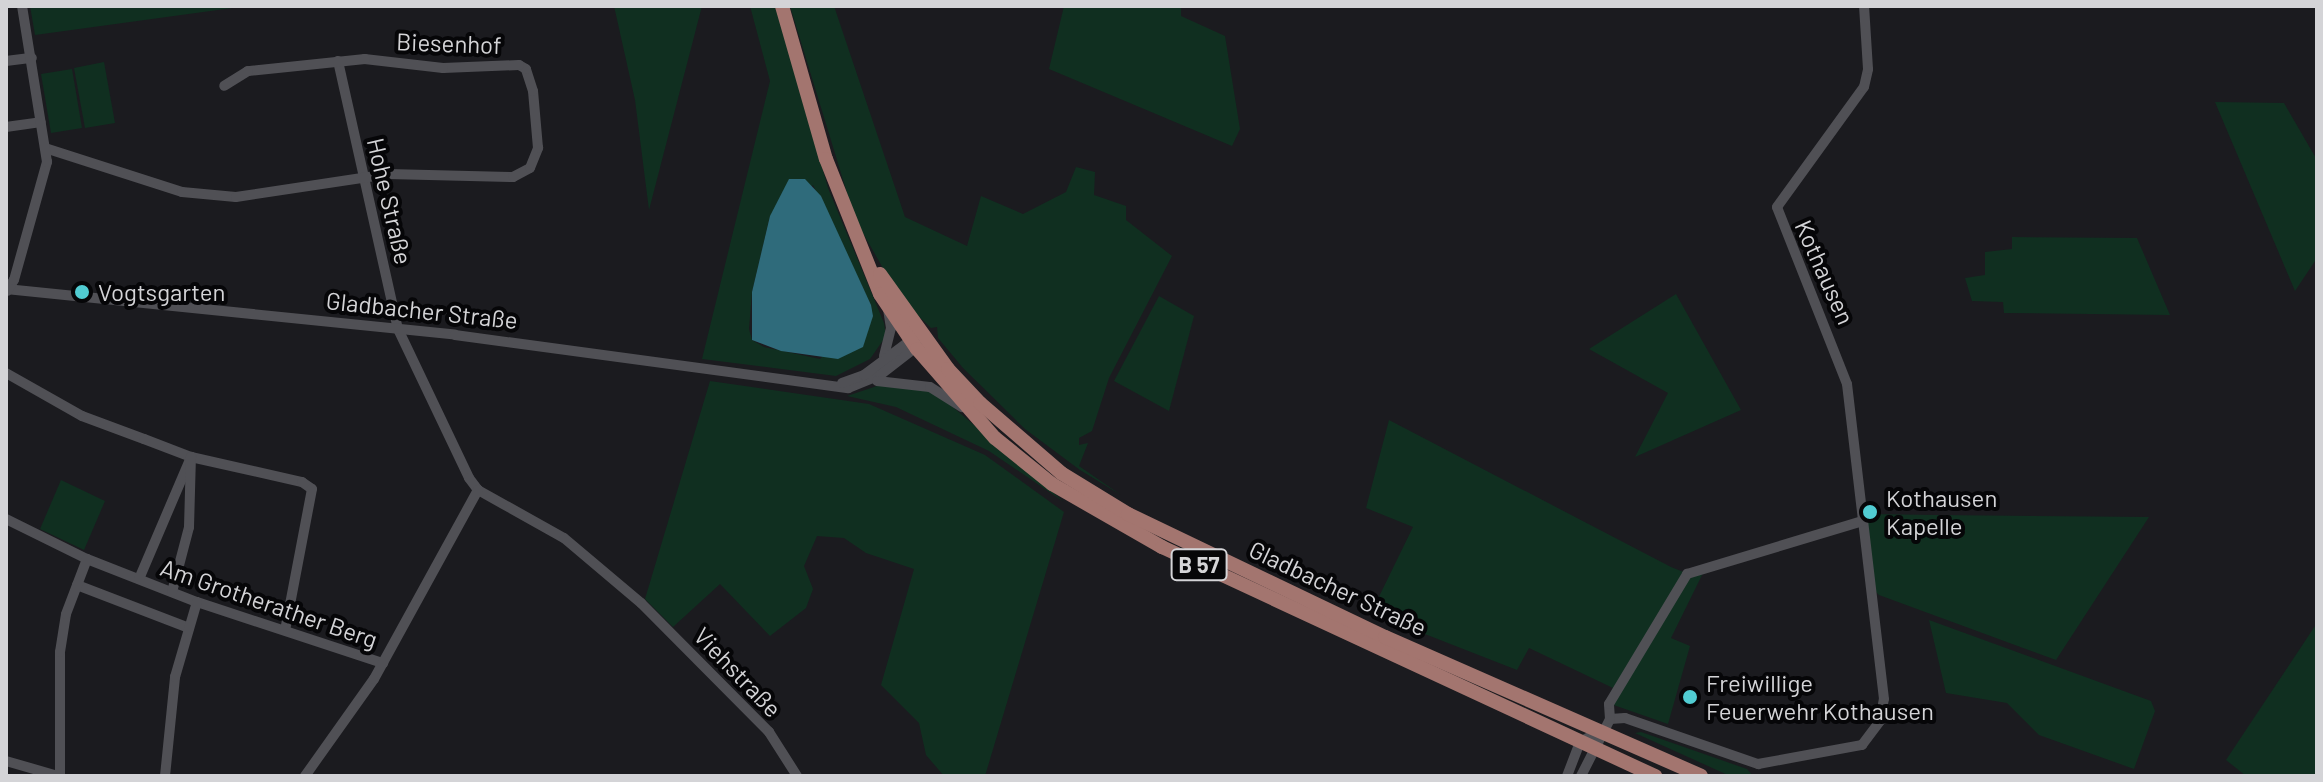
<!DOCTYPE html>
<html>
<head>
<meta charset="utf-8">
<style>
	body { margin:0 }
	#map { position:relative; width:2323px; height:782px; overflow:hidden; background:#1b1b1f; font-family:Barlow,sans-serif }
	div>[style] { position:absolute }
	[style*='--x'] { left:calc(var(--x)*1px); top:calc(var(--y)*1px); width:calc(var(--w)*1px); rotate:calc(var(--a)*1deg) }
	.green>* { inset:0; background:#102f20 }
	.water>* { inset:0; background:#2f6b7b }
	.minor>* { height:10px; margin:-5px; padding:0 5px; transform-origin:5px; border-radius:5px; background:#505055 }
	.major>* { height:14px; margin:-7px; padding:0 7px; transform-origin:7px; border-radius:7px; background:#a3756f }
	.dots>* { width:22px; height:22px; translate:-50% -50%; box-sizing:border-box; border:4px solid #060608; border-radius:50% }
	span { translate:-50% -50%; white-space:nowrap; text-align:center; line-height:1.15; -webkit-text-stroke:8px #060608; paint-order:stroke }
	.shield-label span { padding:2px 6px; background:#060608; border:2px solid; border-radius:6px; -webkit-text-stroke-width:0 }
	.shield-label { font-size:22px; color:#d4d4d7; font-weight:700 }
	.street-label { font-size:24px; color:#d4d4d7 }
	.poi-label { font-size:24px; color:#d4d4d7 }
	.left { translate:0 -50%; text-align:left }
	.frame { position:absolute; inset:0; border:8px solid #d4d4d7; pointer-events:none }
</style>
</head>
<body>
<div id="map">
	<div class="green">
		<div style="clip-path:polygon(30px 6px,247px 6px,35px 35px)"></div>
		<div style="clip-path:polygon(614px 6px,702px 6px,649px 210px,635px 100px)"></div>
		<div style="clip-path:polygon(evenodd,750px 6px,776px 6px,828px 188px,884px 323px,886px 336px,870px 359px,836px 376px,702px 359px,770px 81px,750px 6px,813px 185px,871px 305px,820px 359px,764px 347px,752px 340px,749px 329px,752px 292px,770px 216px,813px 185px)"></div>
		<div style="clip-path:polygon(790px 6px,834px 6px,905px 217px,967px 246px,981px 196px,1023px 214px,1066px 192px,1076px 167px,1095px 172px,1094px 195px,1126px 206px,1126px 220px,1172px 256px,1109px 378px,1092px 431px,1079px 438px,1079px 445px,1088px 443px,1079px 466px,1121px 495px,1080px 470px,1025px 429px,963px 368px,938px 338px,937px 327px,931px 328px,900px 298px,855px 219px)"></div>
		<div style="clip-path:polygon(1064px 6px,1181px 6px,1181px 16px,1225px 36px,1240px 129px,1232px 146px,1049px 69px)"></div>
		<div style="clip-path:polygon(104px 62px,115px 123px,85px 128px,74px 68px)"></div>
		<div style="clip-path:polygon(72px 69px,82px 128px,51px 133px,41px 74px)"></div>
		<div style="clip-path:polygon(2215px 102px,2284px 103px,2317px 160px,2317px 258px,2295px 291px)"></div>
		<div style="clip-path:polygon(2012px 237px,2137px 238px,2170px 315px,2004px 313px,2003px 302px,1972px 301px,1965px 278px,1985px 275px,1985px 252px,2012px 249px)"></div>
		<div style="clip-path:polygon(1676px 294px,1741px 410px,1635px 457px,1668px 393px,1589px 349px)"></div>
		<div style="clip-path:polygon(1159px 296px,1194px 316px,1169px 411px,1114px 381px)"></div>
		<div style="clip-path:polygon(710px 381px,869px 404px,985px 455px,1064px 512px,985px 776px,944px 776px,926px 755px,919px 723px,881px 685px,914px 569px,866px 553px,844px 538px,817px 536px,804px 566px,813px 589px,806px 608px,770px 636px,720px 584px,673px 627px,645px 599px)"></div>
		<div style="clip-path:polygon(883px 384px,930px 390px,947px 402px,1064px 502px,989px 451px,896px 407px,847px 396px)"></div>
		<div style="clip-path:polygon(1389px 420px,1671px 567px,1691px 575px,1705px 569px,1671px 638px,1690px 646px,1668px 724px,1605px 702px,1613px 688px,1529px 648px,1517px 670px,1371px 613px,1413px 527px,1366px 508px)"></div>
		<div style="clip-path:polygon(61px 480px,105px 501px,84px 550px,40px 529px)"></div>
		<div style="clip-path:polygon(1865px 514px,1936px 515px,2149px 517px,2056px 660px,1879px 595px,1874px 590px)"></div>
		<div style="clip-path:polygon(1929px 620px,2151px 701px,2155px 711px,2134px 769px,2039px 735px,2007px 703px,1946px 693px)"></div>
		<div style="clip-path:polygon(2317px 623px,2317px 776px,2246px 776px,2226px 760px)"></div>
		<div style="clip-path:polygon(1641px 732px,1747px 769px,1753px 776px,1730px 776px,1635px 733px)"></div>
	</div>
	<div class="water">
		<div style="clip-path:polygon(789px 179px,805px 179px,821px 196px,871px 305px,873px 316px,863px 347px,838px 359px,781px 351px,752px 340px,752px 292px,770px 216px)"></div>
	</div>
	<div class="minor">
		<div style="--x:6;--y:61;--w:26;--a:-7"></div>
		<div style="--x:338;--y:61;--w:275;--a:77.4"></div>
		<div style="--x:398;--y:329;--w:165;--a:64.5"></div>
		<div style="--x:469;--y:478;--w:15;--a:53"></div>
		<div style="--x:478;--y:490;--w:98;--a:29.2"></div>
		<div style="--x:564;--y:538;--w:101;--a:40.2"></div>
		<div style="--x:641;--y:603;--w:182;--a:45.2"></div>
		<div style="--x:769;--y:732;--w:52;--a:57.5"></div>
		<div style="--x:6;--y:127;--w:35;--a:-8"></div>
		<div style="--x:45;--y:148;--w:144;--a:17.8"></div>
		<div style="--x:182;--y:192;--w:54;--a:5.3"></div>
		<div style="--x:236;--y:197;--w:154;--a:-8.6"></div>
		<div style="--x:388;--y:174;--w:125;--a:1.4"></div>
		<div style="--x:513;--y:177;--w:19;--a:-28"></div>
		<div style="--x:530;--y:168;--w:22;--a:-68"></div>
		<div style="--x:538;--y:148;--w:57;--a:-95"></div>
		<div style="--x:533;--y:91;--w:23;--a:-108"></div>
		<div style="--x:526;--y:69;--w:8;--a:-150"></div>
		<div style="--x:519;--y:65;--w:76;--a:177.7"></div>
		<div style="--x:443;--y:68;--w:79;--a:-173.4"></div>
		<div style="--x:365;--y:59;--w:118;--a:174.1"></div>
		<div style="--x:248;--y:71;--w:28;--a:148"></div>
		<div style="--x:6;--y:289;--w:451;--a:5.8"></div>
		<div style="--x:455;--y:335;--w:397;--a:7.7"></div>
		<div style="--x:848;--y:388;--w:35;--a:-22"></div>
		<div style="--x:880;--y:375;--w:51;--a:-37.8"></div>
		<div style="--x:7;--y:291;--w:13;--a:-58"></div>
		<div style="--x:14;--y:280;--w:123;--a:-74.4"></div>
		<div style="--x:47;--y:162;--w:158;--a:-99.1"></div>
		<div style="--x:884;--y:356;--w:29;--a:-76"></div>
		<div style="--x:891;--y:328;--w:18;--a:-99"></div>
		<div style="--x:6;--y:373;--w:87;--a:29.5"></div>
		<div style="--x:82;--y:416;--w:66;--a:20.4"></div>
		<div style="--x:144;--y:439;--w:50;--a:21"></div>
		<div style="--x:191;--y:457;--w:114;--a:12.7"></div>
		<div style="--x:302;--y:482;--w:12;--a:35"></div>
		<div style="--x:312;--y:489;--w:144;--a:100.8"></div>
		<div style="--x:877;--y:381;--w:53;--a:6.5"></div>
		<div style="--x:930;--y:387;--w:38;--a:32"></div>
		<div style="--x:842;--y:383;--w:23;--a:-20"></div>
		<div style="--x:864;--y:375;--w:64;--a:-36.7"></div>
		<div style="--x:6;--y:519;--w:90;--a:26.3"></div>
		<div style="--x:87;--y:559;--w:118;--a:21.4"></div>
		<div style="--x:197;--y:602;--w:196;--a:18.2"></div>
		<div style="--x:139;--y:579;--w:133;--a:-66.9"></div>
		<div style="--x:77;--y:585;--w:120;--a:21"></div>
		<div style="--x:172;--y:592;--w:67;--a:-75.3"></div>
		<div style="--x:189;--y:527;--w:70;--a:-88.4"></div>
		<div style="--x:1610;--y:719;--w:15;--a:-4"></div>
		<div style="--x:1625;--y:718;--w:141;--a:19.1"></div>
		<div style="--x:1758;--y:764;--w:106;--a:-10.4"></div>
		<div style="--x:1862;--y:745;--w:30;--a:-53"></div>
		<div style="--x:1880;--y:721;--w:22;--a:-80"></div>
		<div style="--x:1884;--y:699;--w:317;--a:-96.7"></div>
		<div style="--x:1847;--y:384;--w:190;--a:-111.6"></div>
		<div style="--x:1777;--y:207;--w:148;--a:-54.1"></div>
		<div style="--x:1864;--y:87;--w:18;--a:-77"></div>
		<div style="--x:1868;--y:69;--w:63;--a:-93.6"></div>
		<div style="--x:6;--y:761;--w:54;--a:16.1"></div>
		<div style="--x:60;--y:776;--w:124;--a:-90"></div>
		<div style="--x:60;--y:652;--w:38;--a:-81"></div>
		<div style="--x:66;--y:614;--w:59;--a:-69.1"></div>
		<div style="--x:165;--y:776;--w:100;--a:-84.2"></div>
		<div style="--x:175;--y:677;--w:78;--a:-73.7"></div>
		<div style="--x:305;--y:776;--w:119;--a:-54.6"></div>
		<div style="--x:374;--y:679;--w:216;--a:-61.2"></div>
		<div style="--x:1567;--y:776;--w:36;--a:-69"></div>
		<div style="--x:1580;--y:742;--w:24;--a:-28"></div>
		<div style="--x:1581;--y:776;--w:64;--a:-63"></div>
		<div style="--x:1610;--y:719;--w:15;--a:-94"></div>
		<div style="--x:1609;--y:704;--w:152;--a:-59"></div>
		<div style="--x:1687;--y:574;--w:183;--a:-16.8"></div>
	</div>
	<div class="major">
		<div style="--x:782;--y:6;--w:159;--a:74"></div>
		<div style="--x:826;--y:159;--w:145;--a:68.2"></div>
		<div style="--x:880;--y:294;--w:66;--a:56.1"></div>
		<div style="--x:917;--y:349;--w:118;--a:48.8"></div>
		<div style="--x:995;--y:438;--w:73;--a:38.9"></div>
		<div style="--x:1052;--y:484;--w:127;--a:29.8"></div>
		<div style="--x:1162;--y:547;--w:544;--a:24.92"></div>
		<div style="--x:880;--y:274;--w:117;--a:54.4"></div>
		<div style="--x:948;--y:369;--w:47;--a:46.7"></div>
		<div style="--x:980;--y:403;--w:107;--a:40.8"></div>
		<div style="--x:1061;--y:473;--w:79;--a:31.5"></div>
		<div style="--x:1128;--y:514;--w:285;--a:25.6"></div>
		<div style="--x:1385;--y:637;--w:345;--a:23.7"></div>
	</div>
	<div class="dots">
		<div style="left:82px;top:292px;background:#51ccd2"></div>
		<div style="left:1870px;top:512px;background:#51ccd2"></div>
		<div style="left:1690px;top:697px;background:#51ccd2"></div>
	</div>
	<div class="shield-label">
		<span style="left:1199px;top:565px">B 57</span>
	</div>
	<div class="street-label">
		<span style="left:449px;top:43px;rotate:2deg">Biesenhof</span>
		<span style="left:390px;top:201px;rotate:77deg">Hohe Straße</span>
		<span style="left:1825px;top:272px;rotate:66deg">Kothausen</span>
		<span style="left:422px;top:310px;rotate:6deg">Gladbacher Straße</span>
		<span style="left:1338px;top:588px;rotate:25deg">Gladbacher Straße</span>
		<span style="left:269px;top:603px;rotate:19deg">Am Grotherather Berg</span>
		<span style="left:738px;top:672px;rotate:46deg">Viehstraße</span>
	</div>
	<div class="poi-label">
		<span class="left" style="left:98px;top:292px">Vogtsgarten</span>
		<span class="left" style="left:1886px;top:512px">Kothausen<br>Kapelle</span>
		<span class="left" style="left:1706px;top:697px">Freiwillige<br>Feuerwehr Kothausen</span>
	</div>
	<div class="frame"></div>
</div>
</body>
</html>
